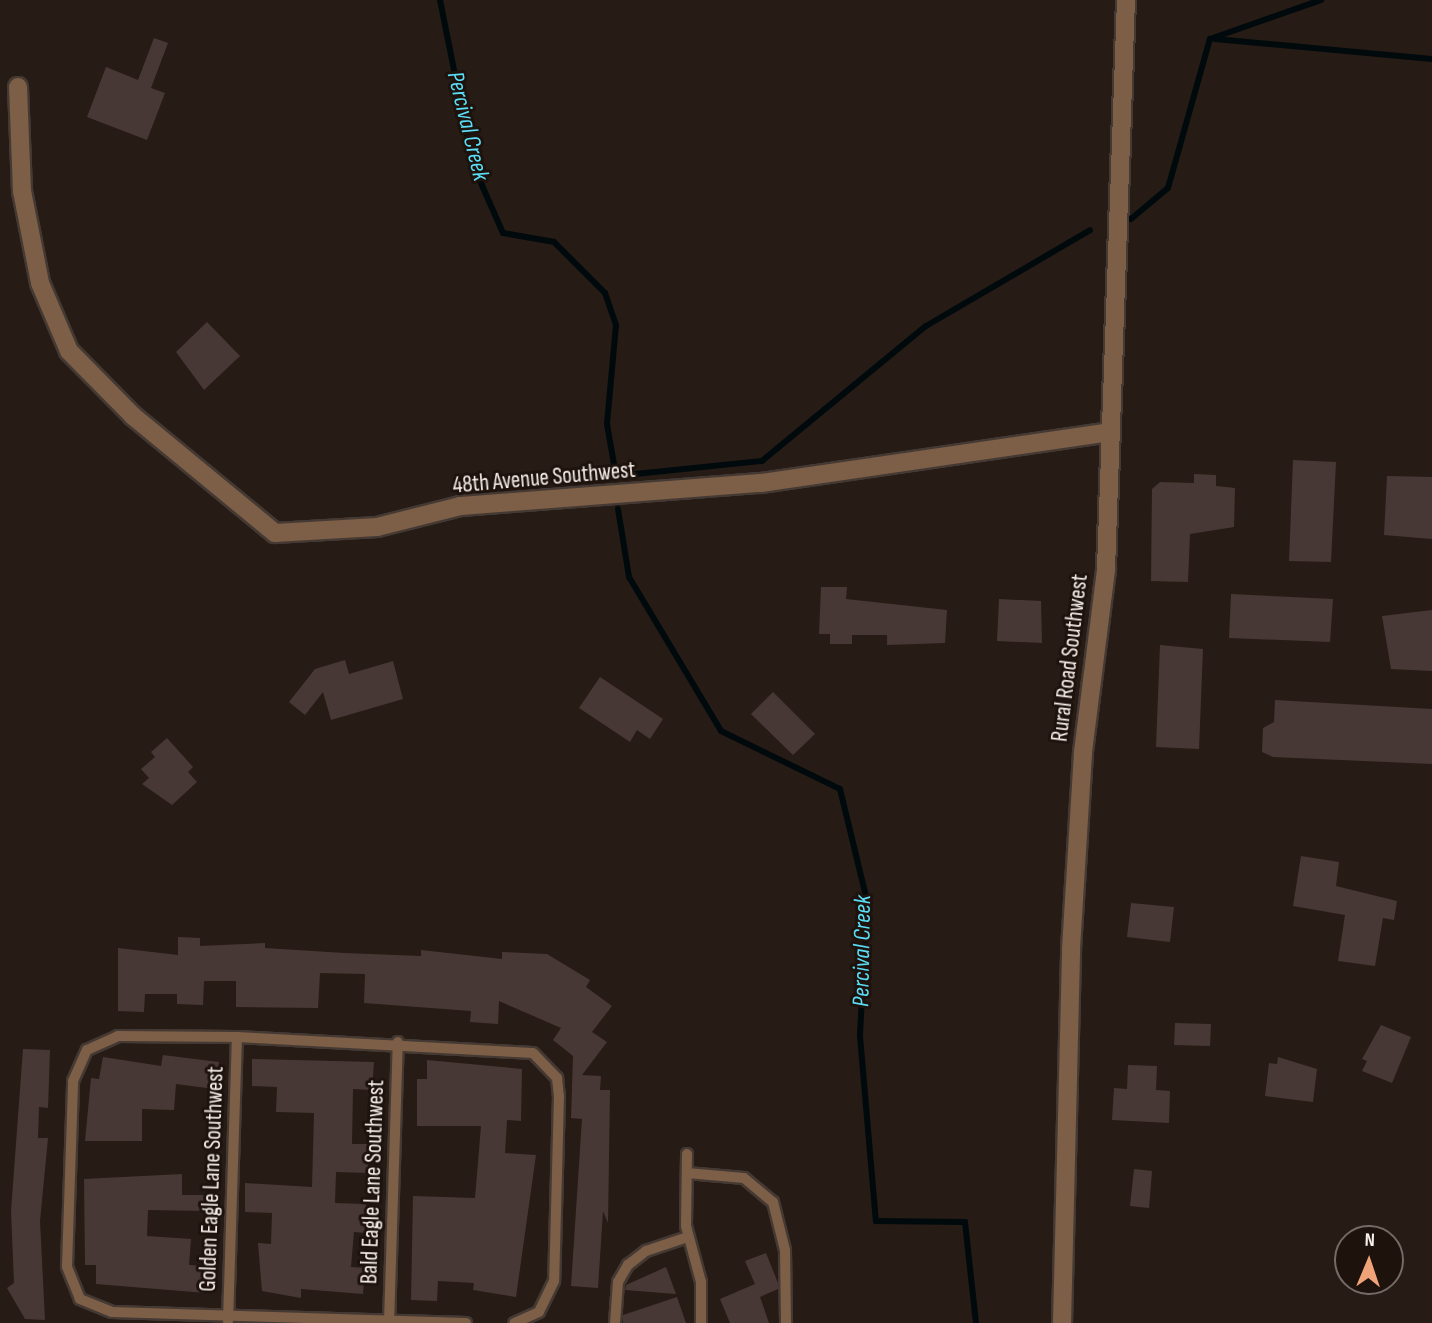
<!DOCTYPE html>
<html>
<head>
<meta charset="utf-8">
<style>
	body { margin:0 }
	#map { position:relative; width:1432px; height:1323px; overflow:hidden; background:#271b15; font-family:"Sofia Sans Condensed",sans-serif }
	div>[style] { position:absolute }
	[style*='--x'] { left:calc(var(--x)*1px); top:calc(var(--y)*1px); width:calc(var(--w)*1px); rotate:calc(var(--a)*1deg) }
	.stream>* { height:6px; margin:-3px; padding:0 3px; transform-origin:3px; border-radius:3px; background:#000a0d }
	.building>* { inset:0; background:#483835 }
	.roads { filter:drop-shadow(2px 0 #443933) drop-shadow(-2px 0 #443933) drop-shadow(0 2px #443933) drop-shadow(0 -2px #443933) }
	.service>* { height:10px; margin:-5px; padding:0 5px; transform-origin:5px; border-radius:5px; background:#7d5e47 }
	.minor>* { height:18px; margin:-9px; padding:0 9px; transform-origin:9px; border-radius:9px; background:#7d5e47 }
	.tertiary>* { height:18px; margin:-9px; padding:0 9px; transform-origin:9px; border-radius:9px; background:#7d5e47 }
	span { translate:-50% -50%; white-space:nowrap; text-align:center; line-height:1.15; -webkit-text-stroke:6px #1d120c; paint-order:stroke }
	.street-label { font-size:23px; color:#f8efeb }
	.water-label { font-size:24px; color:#5bdff9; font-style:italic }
	.north { position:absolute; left:1334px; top:1225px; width:70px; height:70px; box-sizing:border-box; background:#1d120c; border:2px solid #756a65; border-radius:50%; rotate:2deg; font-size:19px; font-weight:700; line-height:28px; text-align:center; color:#f8efeb }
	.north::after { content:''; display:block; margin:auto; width:24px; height:32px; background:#f0a279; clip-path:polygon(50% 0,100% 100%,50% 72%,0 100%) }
</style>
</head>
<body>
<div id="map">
	<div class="stream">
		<div style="--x:440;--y:0;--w:168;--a:78.7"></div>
		<div style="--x:473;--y:165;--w:74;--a:66.2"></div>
		<div style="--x:503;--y:233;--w:52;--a:10"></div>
		<div style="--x:554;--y:242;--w:72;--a:45"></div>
		<div style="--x:605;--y:293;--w:34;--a:71"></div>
		<div style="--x:616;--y:325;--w:99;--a:95.2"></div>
		<div style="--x:607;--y:424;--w:53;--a:80.2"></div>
		<div style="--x:616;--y:476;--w:147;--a:-5.9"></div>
		<div style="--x:762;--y:461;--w:212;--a:-39.5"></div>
		<div style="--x:926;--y:326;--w:190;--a:-30.3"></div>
		<div style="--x:1215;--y:39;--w:218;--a:5.3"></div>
		<div style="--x:1131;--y:219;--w:48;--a:-40"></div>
		<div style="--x:1168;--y:188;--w:155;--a:-74.3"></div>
		<div style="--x:1210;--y:39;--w:118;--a:-19.4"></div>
		<div style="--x:618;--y:509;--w:69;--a:80.8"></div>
		<div style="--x:629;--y:577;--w:179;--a:59.1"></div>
		<div style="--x:721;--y:731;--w:132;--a:26"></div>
		<div style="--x:840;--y:789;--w:115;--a:76.4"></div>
		<div style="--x:867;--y:901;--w:135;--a:93"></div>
		<div style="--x:860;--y:1036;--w:186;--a:85.1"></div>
		<div style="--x:876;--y:1221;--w:89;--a:0.6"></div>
		<div style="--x:965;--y:1222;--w:102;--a:83.8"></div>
	</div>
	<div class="building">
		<div style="clip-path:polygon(154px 38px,168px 43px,151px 88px,165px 93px,147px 140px,87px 117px,106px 67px,138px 80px)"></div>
		<div style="clip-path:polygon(207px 322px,240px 356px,204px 390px,176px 352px)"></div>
		<div style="clip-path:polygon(1293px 460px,1336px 462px,1331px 562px,1289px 561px)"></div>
		<div style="clip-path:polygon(1194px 474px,1216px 475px,1216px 486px,1235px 488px,1234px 527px,1190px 534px,1188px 582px,1151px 581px,1152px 489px,1160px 482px,1194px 483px)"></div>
		<div style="clip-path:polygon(1387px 476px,1432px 477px,1432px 539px,1384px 535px)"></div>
		<div style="clip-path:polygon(821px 587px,847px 587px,846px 599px,947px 610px,945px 643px,887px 645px,887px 635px,852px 635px,852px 644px,830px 644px,830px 634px,819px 634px)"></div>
		<div style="clip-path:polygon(1231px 594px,1333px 599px,1330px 642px,1229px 638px)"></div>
		<div style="clip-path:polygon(999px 599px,1041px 601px,1042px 643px,997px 641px)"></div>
		<div style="clip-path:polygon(1432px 610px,1432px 671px,1391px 669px,1382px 616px)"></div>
		<div style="clip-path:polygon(1160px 645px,1203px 649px,1199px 749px,1156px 747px)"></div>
		<div style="clip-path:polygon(345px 660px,349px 674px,393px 661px,403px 699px,331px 720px,323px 692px,305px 715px,289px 702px,315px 669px)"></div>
		<div style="clip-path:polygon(600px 677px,663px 719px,650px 739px,637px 730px,630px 742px,579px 708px)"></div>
		<div style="clip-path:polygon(773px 692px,815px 734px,793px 755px,751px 714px)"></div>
		<div style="clip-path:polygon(1275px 700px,1432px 709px,1432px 764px,1273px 757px,1262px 752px,1263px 728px,1274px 722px)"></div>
		<div style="clip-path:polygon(167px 738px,193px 767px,188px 772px,197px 782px,172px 805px,142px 784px,149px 778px,141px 769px,155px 757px,151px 752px)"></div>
		<div style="clip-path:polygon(1301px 856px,1339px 862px,1336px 886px,1397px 901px,1394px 920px,1383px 918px,1375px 966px,1338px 961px,1345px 915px,1293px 906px)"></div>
		<div style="clip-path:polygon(1131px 903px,1174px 907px,1170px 942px,1127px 937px)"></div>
		<div style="clip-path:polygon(178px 937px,200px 938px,200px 946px,265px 943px,265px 948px,344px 953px,421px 956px,421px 950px,502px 959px,502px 952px,547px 954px,590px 980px,586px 987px,612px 1006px,592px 1032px,607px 1042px,582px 1075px,601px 1076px,600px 1090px,610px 1090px,608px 1223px,603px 1211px,598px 1288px,571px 1286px,582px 1119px,571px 1118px,573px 1056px,553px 1040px,561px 1028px,499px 1001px,498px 1024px,470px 1022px,471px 1011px,364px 1003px,365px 974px,320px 973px,318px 1008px,236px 1007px,236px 981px,204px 981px,203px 1005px,177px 1004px,177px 994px,145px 994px,144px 1012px,118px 1011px,118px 948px,178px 955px)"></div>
		<div style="clip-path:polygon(1175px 1023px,1211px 1024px,1210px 1046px,1174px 1045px)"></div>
		<div style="clip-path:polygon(1381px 1025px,1411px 1037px,1392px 1083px,1362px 1071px,1367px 1061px,1362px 1059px)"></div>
		<div style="clip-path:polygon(23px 1049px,50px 1050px,48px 1108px,39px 1107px,38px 1138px,48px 1138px,40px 1221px,45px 1320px,25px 1319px,7px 1288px,14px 1283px,11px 1211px)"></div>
		<div style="clip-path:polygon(163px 1055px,219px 1062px,215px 1089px,176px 1084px,174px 1110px,142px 1109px,142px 1141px,85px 1141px,91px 1078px,99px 1079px,103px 1057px,161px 1066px)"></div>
		<div style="clip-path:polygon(1278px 1057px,1317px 1069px,1313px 1102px,1265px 1096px,1269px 1063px,1277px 1064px)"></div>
		<div style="clip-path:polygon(252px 1059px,374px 1062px,372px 1090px,353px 1089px,352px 1144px,369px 1144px,368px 1173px,336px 1172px,335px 1203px,366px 1204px,365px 1233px,354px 1232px,351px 1267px,365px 1268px,363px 1294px,301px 1289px,301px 1298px,262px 1291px,258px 1243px,271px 1244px,272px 1213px,245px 1212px,245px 1183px,312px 1187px,314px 1113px,276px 1112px,277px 1087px,252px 1086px)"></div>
		<div style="clip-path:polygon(427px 1060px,522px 1069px,521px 1121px,507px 1120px,505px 1153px,536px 1155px,516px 1297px,473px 1290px,474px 1283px,438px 1281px,437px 1301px,411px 1300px,413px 1196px,475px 1198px,481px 1126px,417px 1126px,417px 1079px,427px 1079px)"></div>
		<div style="clip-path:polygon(1128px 1065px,1157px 1066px,1156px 1090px,1170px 1091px,1169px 1123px,1112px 1120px,1114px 1088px,1127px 1089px)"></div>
		<div style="clip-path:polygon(1134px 1169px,1152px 1171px,1149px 1208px,1130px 1206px)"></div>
		<div style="clip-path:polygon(182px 1174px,182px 1195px,209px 1195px,209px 1211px,148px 1210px,147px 1236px,191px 1239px,189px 1265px,207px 1266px,206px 1293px,96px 1284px,96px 1265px,85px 1265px,84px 1179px)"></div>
		<div style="clip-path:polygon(766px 1253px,778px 1283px,778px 1289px,760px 1297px,758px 1291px,769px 1323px,730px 1323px,720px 1299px,755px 1284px,745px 1261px)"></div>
		<div style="clip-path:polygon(666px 1267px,676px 1294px,625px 1290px,626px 1285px)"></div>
		<div style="clip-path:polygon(677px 1297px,686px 1323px,623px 1323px,623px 1315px)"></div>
	</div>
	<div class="roads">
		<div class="service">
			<div style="--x:687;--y:1154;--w:72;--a:90.8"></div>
			<div style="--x:686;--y:1226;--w:58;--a:75"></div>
			<div style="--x:701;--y:1282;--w:41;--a:90"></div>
			<div style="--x:687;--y:1173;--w:57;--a:5"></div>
			<div style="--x:744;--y:1178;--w:38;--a:40"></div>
			<div style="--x:773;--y:1202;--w:49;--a:76"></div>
			<div style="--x:785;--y:1250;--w:73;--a:89.2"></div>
			<div style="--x:228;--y:1321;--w:284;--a:-88.2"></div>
			<div style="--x:389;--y:1323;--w:281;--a:-88.2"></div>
			<div style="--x:466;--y:1323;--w:354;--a:-178.2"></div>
			<div style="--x:112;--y:1312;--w:35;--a:-158"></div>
			<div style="--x:80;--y:1299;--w:35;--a:-112"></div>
			<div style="--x:67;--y:1266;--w:185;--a:-88.1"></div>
			<div style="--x:73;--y:1081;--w:34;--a:-66"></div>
			<div style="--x:87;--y:1050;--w:34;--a:-24"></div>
			<div style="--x:118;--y:1036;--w:119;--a:0.5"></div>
			<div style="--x:237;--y:1037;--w:296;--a:3.1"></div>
			<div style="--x:533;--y:1053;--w:35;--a:46"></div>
			<div style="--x:557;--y:1078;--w:18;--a:84"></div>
			<div style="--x:559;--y:1096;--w:185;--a:91.5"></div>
			<div style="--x:554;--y:1281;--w:34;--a:116"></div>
			<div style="--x:539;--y:1312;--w:27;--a:156"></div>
			<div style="--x:615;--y:1323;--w:41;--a:-85.8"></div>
			<div style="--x:618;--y:1282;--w:20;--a:-60"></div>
			<div style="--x:628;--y:1265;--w:23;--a:-38"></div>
			<div style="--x:646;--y:1251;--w:44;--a:-18.4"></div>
		</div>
		<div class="minor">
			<div style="--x:18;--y:87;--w:104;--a:87.8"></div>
			<div style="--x:22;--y:191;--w:94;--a:78.9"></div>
			<div style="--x:40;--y:283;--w:74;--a:66.9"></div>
			<div style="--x:69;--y:351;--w:91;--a:45.4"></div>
			<div style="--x:133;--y:416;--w:184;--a:39.5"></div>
			<div style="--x:275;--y:533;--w:102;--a:-3.4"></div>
			<div style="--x:377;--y:527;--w:86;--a:-14.2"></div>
			<div style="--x:460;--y:506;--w:302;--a:-4.4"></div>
			<div style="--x:761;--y:483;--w:352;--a:-8.3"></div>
		</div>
		<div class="tertiary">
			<div style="--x:1062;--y:1323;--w:374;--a:-88.6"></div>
			<div style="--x:1071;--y:949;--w:197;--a:-86.5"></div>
			<div style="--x:1083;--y:752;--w:184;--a:-82.8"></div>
			<div style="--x:1106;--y:569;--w:569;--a:-87.99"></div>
		</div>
	</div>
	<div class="street-label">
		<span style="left:544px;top:478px;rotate:-5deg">48th Avenue Southwest</span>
		<span style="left:1070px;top:658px;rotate:-83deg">Rural Road Southwest</span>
		<span style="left:212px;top:1179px;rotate:-88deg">Golden Eagle Lane Southwest</span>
		<span style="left:373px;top:1182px;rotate:-88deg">Bald Eagle Lane Southwest</span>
	</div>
	<div class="water-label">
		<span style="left:468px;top:126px;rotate:76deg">Percival Creek</span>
		<span style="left:862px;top:951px;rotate:-89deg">Percival Creek</span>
	</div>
	<div class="north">N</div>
</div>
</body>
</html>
